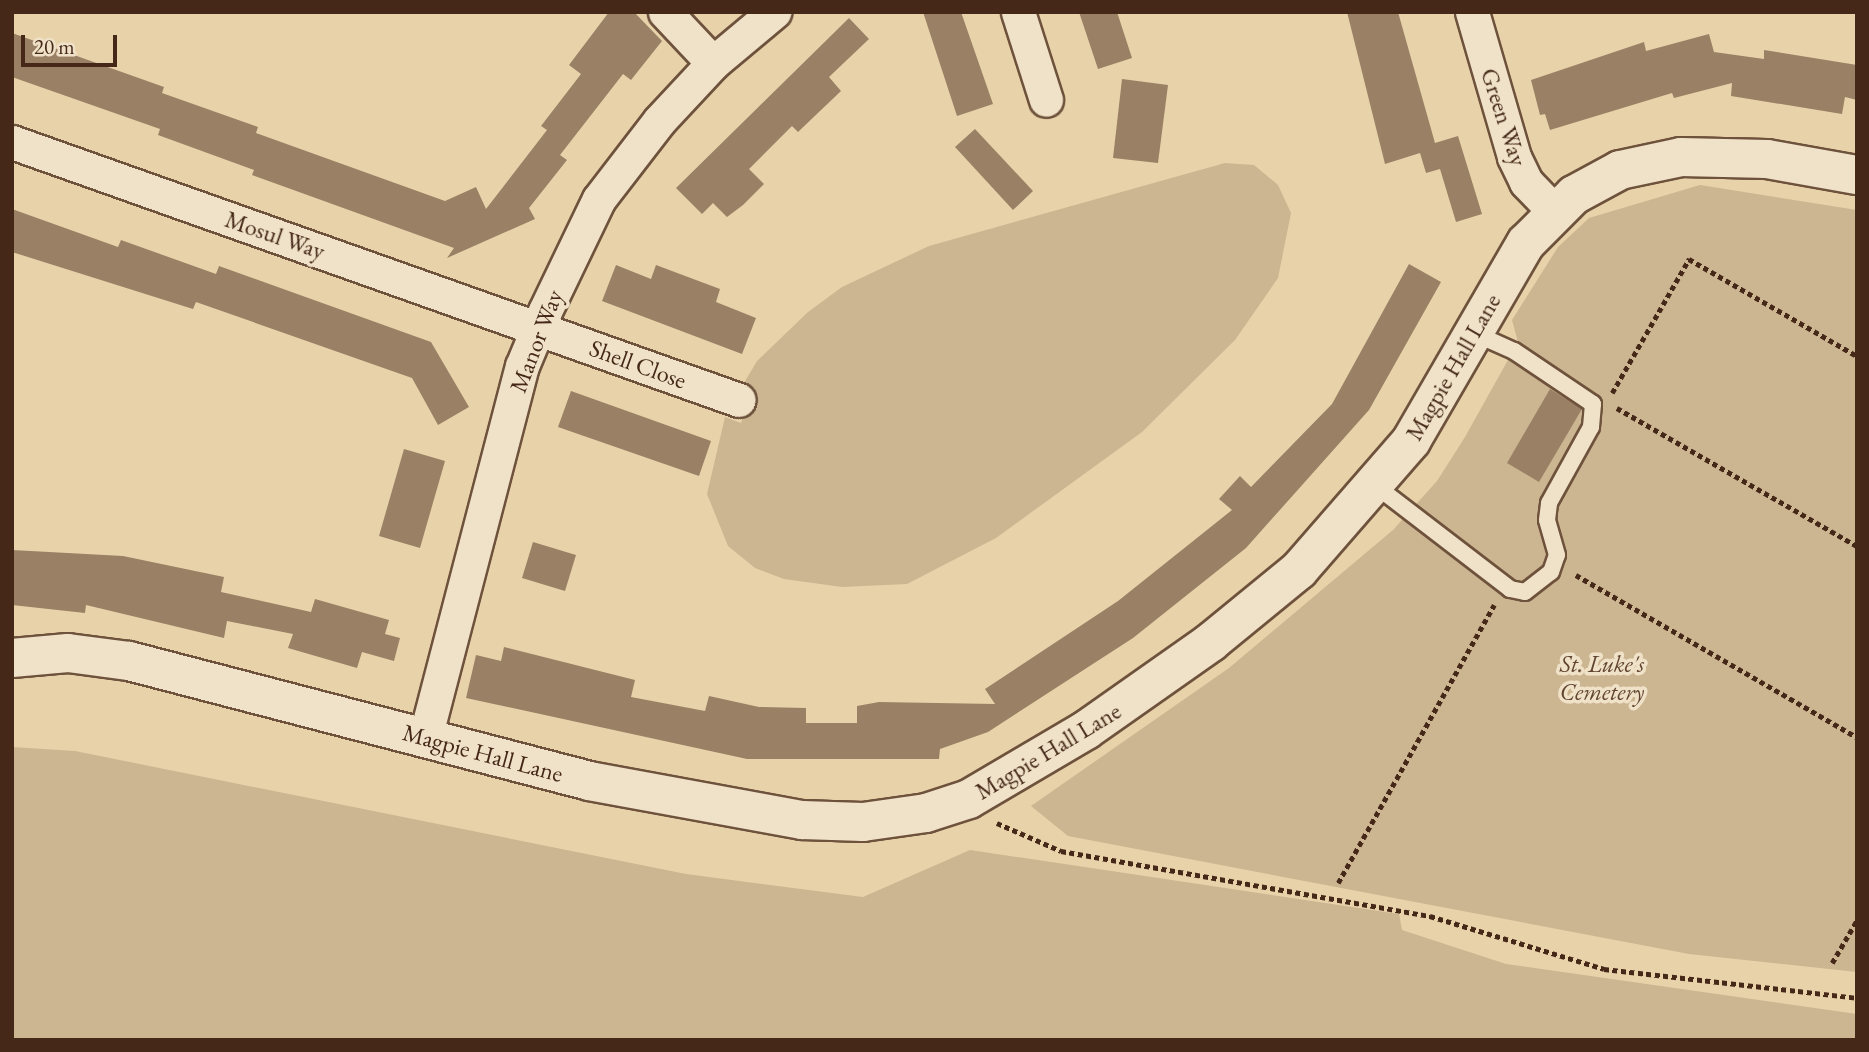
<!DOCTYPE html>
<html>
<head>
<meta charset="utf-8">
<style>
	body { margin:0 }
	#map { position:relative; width:1869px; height:1052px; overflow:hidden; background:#e8d2aa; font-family:"EB Garamond",serif }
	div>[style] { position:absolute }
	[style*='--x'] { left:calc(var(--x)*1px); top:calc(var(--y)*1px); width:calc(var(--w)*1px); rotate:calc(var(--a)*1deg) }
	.green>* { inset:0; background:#ccb591 }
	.building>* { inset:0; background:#9a8064 }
	.path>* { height:4.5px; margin-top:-2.25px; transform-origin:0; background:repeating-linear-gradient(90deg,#452818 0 5px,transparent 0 8.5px) }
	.roads { filter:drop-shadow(2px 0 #6e523c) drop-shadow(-2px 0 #6e523c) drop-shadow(0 2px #6e523c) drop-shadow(0 -2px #6e523c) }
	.service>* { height:16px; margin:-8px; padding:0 8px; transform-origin:8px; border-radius:8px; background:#f0e2c8 }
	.minor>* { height:33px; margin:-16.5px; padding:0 16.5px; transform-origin:16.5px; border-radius:16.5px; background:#f0e2c8 }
	.tertiary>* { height:38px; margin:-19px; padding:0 19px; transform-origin:19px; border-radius:19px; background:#f0e2c8 }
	span { translate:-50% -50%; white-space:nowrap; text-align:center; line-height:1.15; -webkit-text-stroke:7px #f0e2c8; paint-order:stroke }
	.street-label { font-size:24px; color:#452818 }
	.park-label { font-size:24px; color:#604430; font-style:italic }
	.frame { position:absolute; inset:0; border:14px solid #452818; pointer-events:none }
	.scale { position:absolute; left:21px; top:35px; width:96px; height:32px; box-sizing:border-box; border:4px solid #452818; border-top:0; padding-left:9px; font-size:21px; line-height:24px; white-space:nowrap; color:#452818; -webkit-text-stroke:5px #f0e2c8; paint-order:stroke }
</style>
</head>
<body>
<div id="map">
	<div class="green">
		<div style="clip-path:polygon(1225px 163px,1254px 165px,1278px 185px,1291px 213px,1278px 278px,1235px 340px,1142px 432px,996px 538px,907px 584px,842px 587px,784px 579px,755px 568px,728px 546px,707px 494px,725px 417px,741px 423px,755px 388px,744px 383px,757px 361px,808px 312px,842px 287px,929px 246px)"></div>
		<div style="clip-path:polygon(1700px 185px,1857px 210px,1857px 972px,1689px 954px,1068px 836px,1031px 806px,1229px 668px,1393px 530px,1437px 481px,1465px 437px,1518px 342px,1512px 320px,1558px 247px,1589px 218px)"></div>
		<div style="clip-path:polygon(12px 747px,75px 751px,686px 874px,863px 897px,970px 850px,1399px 914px,1402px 930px,1506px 964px,1857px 1014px,1857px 1040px,12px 1040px)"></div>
	</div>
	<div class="building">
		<div style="clip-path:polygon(609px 12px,634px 12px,662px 41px,631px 80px,623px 74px,560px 155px,567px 160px,529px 208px,535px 219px,447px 258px,454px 248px,252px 175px,254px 170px,158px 135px,160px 129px,12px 77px,12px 33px,164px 87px,162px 93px,258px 127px,256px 133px,445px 201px,476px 187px,486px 209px,547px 130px,541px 126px,581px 74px,569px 65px)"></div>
		<div style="clip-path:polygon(923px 12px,961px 12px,993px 104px,957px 116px)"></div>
		<div style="clip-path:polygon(1079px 12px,1117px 12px,1132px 58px,1098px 69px)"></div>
		<div style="clip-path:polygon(1347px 12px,1398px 12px,1435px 143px,1458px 136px,1482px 214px,1456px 222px,1440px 169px,1426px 173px,1420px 153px,1385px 164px)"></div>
		<div style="clip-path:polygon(849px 18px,869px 39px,829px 77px,841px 91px,798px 132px,792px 126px,749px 169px,764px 184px,743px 205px,727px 217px,713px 203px,702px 214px,676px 188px)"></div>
		<div style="clip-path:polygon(1709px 34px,1714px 52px,1764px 59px,1764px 50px,1857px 65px,1857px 100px,1845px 97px,1842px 114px,1731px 96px,1732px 83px,1674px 98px,1672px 93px,1550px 130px,1545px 114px,1540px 115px,1531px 80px,1644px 42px,1646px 51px)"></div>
		<div style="clip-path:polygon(1122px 79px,1168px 85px,1158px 163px,1113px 158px)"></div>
		<div style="clip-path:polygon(975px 129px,1033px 191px,1013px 210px,955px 147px)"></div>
		<div style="clip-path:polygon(12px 209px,118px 247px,121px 240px,216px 274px,219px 266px,431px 342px,469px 407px,438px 425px,412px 378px,196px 302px,193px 309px,12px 252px)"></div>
		<div style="clip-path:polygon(1409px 264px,1441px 282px,1369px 410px,1246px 548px,1133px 638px,988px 732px,940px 749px,939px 759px,747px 759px,466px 698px,476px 655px,501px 661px,504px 647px,635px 680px,631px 697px,705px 711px,709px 696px,759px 707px,806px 708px,806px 723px,857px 723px,857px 706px,879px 702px,995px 704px,985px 689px,1118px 601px,1232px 510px,1219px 499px,1240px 476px,1251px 487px,1332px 404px)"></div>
		<div style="clip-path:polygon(616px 265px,651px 279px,656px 265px,720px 289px,716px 302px,756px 318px,742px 354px,602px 301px)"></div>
		<div style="clip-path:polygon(1550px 389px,1582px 409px,1539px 482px,1507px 463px)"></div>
		<div style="clip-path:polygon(571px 391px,711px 441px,699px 476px,558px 427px)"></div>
		<div style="clip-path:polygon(404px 449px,445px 461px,420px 548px,379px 536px)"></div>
		<div style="clip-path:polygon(533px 542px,576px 555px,565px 591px,522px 578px)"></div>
		<div style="clip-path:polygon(12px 550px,123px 556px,224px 577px,221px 592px,311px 612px,315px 599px,389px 620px,385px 634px,400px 638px,394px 661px,362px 652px,357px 668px,288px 648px,293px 634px,227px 621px,224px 638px,86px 605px,85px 613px,12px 605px)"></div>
	</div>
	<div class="path">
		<div style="--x:1612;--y:393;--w:155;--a:-60.1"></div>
		<div style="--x:1689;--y:259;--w:194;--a:30"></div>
		<div style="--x:1617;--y:408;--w:277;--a:29.9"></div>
		<div style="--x:1576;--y:575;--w:324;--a:30"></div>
		<div style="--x:997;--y:823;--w:70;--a:23.6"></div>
		<div style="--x:1061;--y:851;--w:375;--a:10"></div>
		<div style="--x:1430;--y:916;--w:182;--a:16.9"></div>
		<div style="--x:1604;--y:969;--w:255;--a:6.5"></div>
		<div style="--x:1338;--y:883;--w:319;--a:-60.7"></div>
		<div style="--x:1832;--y:963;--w:50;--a:-59.8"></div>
	</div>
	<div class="roads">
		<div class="service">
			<div style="--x:1376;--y:486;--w:169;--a:37.5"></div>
			<div style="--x:1510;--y:589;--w:15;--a:11"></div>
			<div style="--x:1525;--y:592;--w:33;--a:-38"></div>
			<div style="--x:1551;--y:572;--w:18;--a:-71"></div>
			<div style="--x:1557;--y:555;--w:36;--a:-106"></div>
			<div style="--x:1547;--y:520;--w:17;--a:-83"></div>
			<div style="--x:1549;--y:503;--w:87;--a:-61.1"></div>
			<div style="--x:1591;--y:427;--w:23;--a:-85"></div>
			<div style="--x:1593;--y:404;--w:95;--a:-146.1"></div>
			<div style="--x:1514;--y:351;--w:42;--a:-155.9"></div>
		</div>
		<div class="minor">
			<div style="--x:665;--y:12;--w:70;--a:46.7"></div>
			<div style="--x:1018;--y:12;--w:92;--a:72.3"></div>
			<div style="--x:1472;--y:12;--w:151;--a:73.8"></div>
			<div style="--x:1514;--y:157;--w:28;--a:64"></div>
			<div style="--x:1526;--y:182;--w:40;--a:46"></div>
			<div style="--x:12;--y:142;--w:771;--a:19.54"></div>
			<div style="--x:425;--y:738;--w:384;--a:-75.4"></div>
			<div style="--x:522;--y:366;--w:60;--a:-67.3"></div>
			<div style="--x:545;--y:311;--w:124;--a:-64.3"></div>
			<div style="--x:599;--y:199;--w:98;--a:-52.4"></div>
			<div style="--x:659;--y:121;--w:79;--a:-47"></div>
			<div style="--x:713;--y:63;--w:80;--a:-39.9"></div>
		</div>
		<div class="tertiary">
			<div style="--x:12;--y:658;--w:56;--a:-5.1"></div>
			<div style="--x:68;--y:653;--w:62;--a:7.5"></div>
			<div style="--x:129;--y:661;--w:475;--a:14.6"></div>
			<div style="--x:589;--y:781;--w:217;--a:10.4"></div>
			<div style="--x:802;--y:820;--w:61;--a:1.9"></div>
			<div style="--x:863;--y:822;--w:64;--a:-8.1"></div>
			<div style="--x:926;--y:813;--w:45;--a:-18"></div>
			<div style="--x:969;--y:799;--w:136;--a:-30.5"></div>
			<div style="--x:1086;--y:730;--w:153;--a:-35.1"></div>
			<div style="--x:1211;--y:642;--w:114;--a:-39.3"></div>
			<div style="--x:1299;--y:570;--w:171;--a:-49"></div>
			<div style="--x:1411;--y:441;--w:229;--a:-59.9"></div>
			<div style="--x:1526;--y:243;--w:68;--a:-45"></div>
			<div style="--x:1574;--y:195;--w:52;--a:-28.5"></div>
			<div style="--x:1620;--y:170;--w:62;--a:-12"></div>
			<div style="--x:1681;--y:157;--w:86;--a:1.3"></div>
			<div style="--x:1767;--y:159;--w:91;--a:10.1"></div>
		</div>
	</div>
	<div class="street-label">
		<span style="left:1504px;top:117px;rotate:72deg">Green Way</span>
		<span style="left:275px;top:235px;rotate:19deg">Mosul Way</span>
		<span style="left:536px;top:341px;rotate:-69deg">Manor Way</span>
		<span style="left:638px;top:364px;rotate:20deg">Shell Close</span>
		<span style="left:1453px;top:367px;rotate:-60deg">Magpie Hall Lane</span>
		<span style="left:1048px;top:751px;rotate:-31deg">Magpie Hall Lane</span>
		<span style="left:483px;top:753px;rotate:15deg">Magpie Hall Lane</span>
	</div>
	<div class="park-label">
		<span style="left:1602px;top:678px">St. Luke's<br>Cemetery</span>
	</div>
	<div class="frame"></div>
	<div class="scale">20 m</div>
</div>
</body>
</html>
